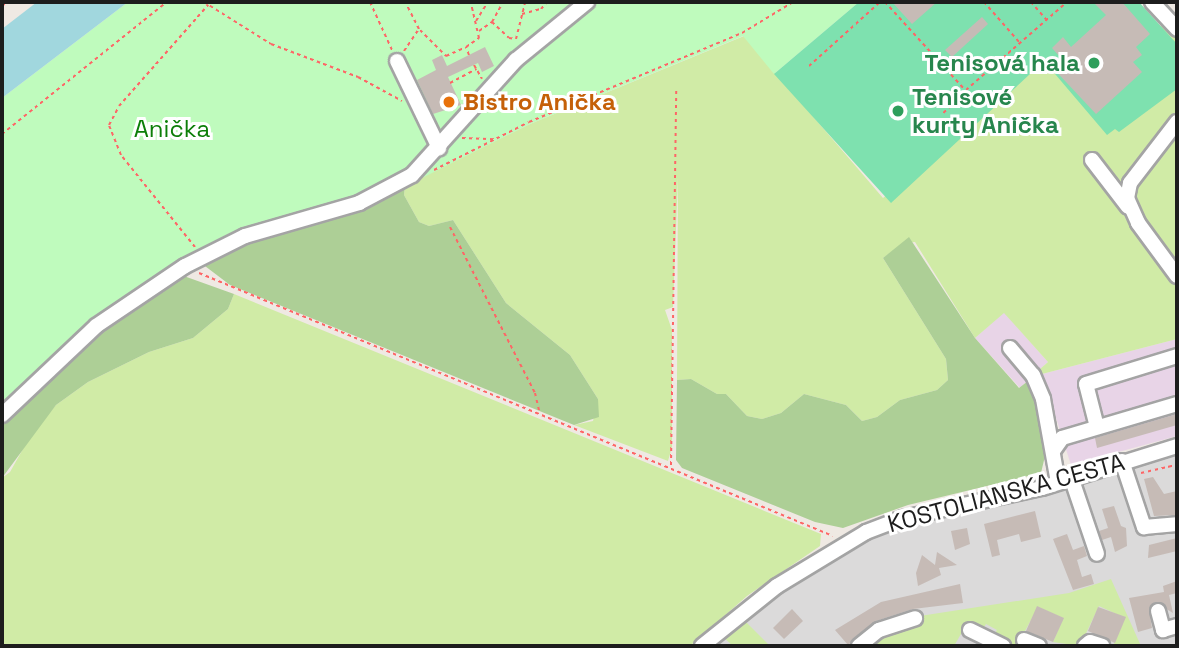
<!DOCTYPE html>
<html>
<head>
<meta charset="utf-8">
<style>
	body { margin:0 }
	#map { position:relative; width:1179px; height:648px; overflow:hidden; background:#efe9e3; font-family:"Space Grotesk",sans-serif }
	div>[style] { position:absolute }
	[style*='--x'] { left:calc(var(--x)*1px); top:calc(var(--y)*1px); width:calc(var(--w)*1px); rotate:calc(var(--a)*1deg) }
	.residential>* { inset:0; background:#dbdada }
	.industrial>* { inset:0; background:#e8d4e7 }
	.grass>* { inset:0; background:#d0eba6 }
	.forest>* { inset:0; background:#adcf96 }
	.park>* { inset:0; background:#bffbbd }
	.pitch>* { inset:0; background:#7ee1af }
	.water>* { inset:0; background:#a1d7de }
	.building>* { inset:0; background:#c6bbb6 }
	.path>* { height:2px; margin-top:-1px; transform-origin:0; background:repeating-linear-gradient(90deg,#fe6566 0 3.5px,transparent 0 7px) }
	.roads { filter:drop-shadow(2px 0 #a4a4a4) drop-shadow(-2px 0 #a4a4a4) drop-shadow(0 2px #a4a4a4) drop-shadow(0 -2px #a4a4a4) }
	.minor>* { height:14px; margin:-7px; padding:0 7px; transform-origin:7px; border-radius:7px; background:#fff }
	.dots>* { width:19px; height:19px; translate:-50% -50%; box-sizing:border-box; border:4px solid #fff; border-radius:50% }
	span { translate:-50% -50%; white-space:nowrap; text-align:center; line-height:1.15; -webkit-text-stroke:6px #fff; paint-order:stroke }
	.leisure-label { font-size:24px; color:#27864d; font-weight:700 }
	.right { translate:-100% -50%; text-align:right }
	.left { translate:0 -50%; text-align:left }
	.food-label { font-size:24px; color:#c56008; font-weight:700 }
	.park-label { font-size:24px; color:#0c7e08 }
	.street-label { font-size:24px; color:#1d1d1d }
	.frame { position:absolute; inset:0; border:4px solid #1d1d1d; pointer-events:none }
</style>
</head>
<body>
<div id="map">
	<div class="residential">
		<div style="clip-path:polygon(1177px 446px,1177px 646px,702px 646px,866px 532px)"></div>
	</div>
	<div class="industrial">
		<div style="clip-path:polygon(1004px 312px,1048px 362px,1020px 388px,975px 338px)"></div>
		<div style="clip-path:polygon(1177px 339px,1177px 436px,1071px 465px,1042px 374px)"></div>
	</div>
	<div class="grass">
		<div style="clip-path:polygon(1167px 24px,1177px 34px,1177px 117px,1124px 187px,1177px 282px,1177px 339px,1042px 374px,1039px 370px,1048px 362px,1004px 313px,975px 338px,915px 242px,904px 243px,883px 258px,946px 359px,948px 380px,937px 390px,900px 400px,877px 417px,862px 421px,846px 405px,804px 394px,781px 413px,762px 419px,747px 416px,726px 394px,717px 394px,691px 379px,677px 380px,678px 177px,673px 307px,665px 310px,672px 330px,672px 447px,668px 461px,574px 425px,593px 421px,598px 399px,570px 355px,506px 303px,453px 220px,429px 226px,419px 222px,404px 195px,405px 185px,530px 124px,744px 36px,883px 198px,1044px 61px)"></div>
		<div style="clip-path:polygon(1177px 129px,1177px 268px,1132px 206px,1132px 188px)"></div>
		<div style="clip-path:polygon(234px 294px,821px 534px,820px 546px,747px 596px,690px 646px,2px 646px,2px 478px,10px 472px,32px 433px,56px 405px,88px 382px,149px 352px,193px 338px,228px 309px)"></div>
		<div style="clip-path:polygon(1111px 579px,1141px 646px,1113px 646px,1125px 618px,1099px 606px,1080px 646px,1053px 642px,1063px 618px,1038px 607px,1019px 642px,1028px 646px,1009px 646px,992px 638px,997px 630px,986px 624px,982px 630px,976px 625px,965px 627px,954px 646px,866px 646px,920px 616px,1069px 593px)"></div>
		<div style="clip-path:polygon(745px 621px,770px 646px,733px 646px,723px 637px)"></div>
	</div>
	<div class="forest">
		<div style="clip-path:polygon(405px 185px,404px 195px,419px 222px,429px 226px,453px 220px,506px 303px,570px 355px,598px 399px,599px 417px,574px 425px,230px 285px,201px 263px,252px 239px,368px 205px)"></div>
		<div style="clip-path:polygon(909px 237px,975px 338px,1019px 388px,1028px 381px,1034px 390px,1045px 456px,1041px 473px,908px 505px,843px 528px,815px 522px,682px 468px,676px 460px,677px 380px,691px 379px,717px 394px,726px 394px,747px 416px,762px 419px,781px 413px,804px 394px,846px 405px,862px 421px,877px 417px,900px 400px,937px 390px,948px 380px,946px 359px,883px 258px)"></div>
		<div style="clip-path:polygon(181px 275px,234px 294px,228px 309px,193px 338px,149px 352px,88px 382px,56px 405px,2px 478px,2px 420px,80px 345px)"></div>
	</div>
	<div class="park">
		<div style="clip-path:polygon(128px 2px,859px 2px,774px 74px,743px 36px,530px 124px,414px 182px,246px 236px,135px 297px,2px 415px,2px 98px)"></div>
	</div>
	<div class="pitch">
		<div style="clip-path:polygon(859px 2px,1139px 2px,1177px 44px,1177px 89px,1119px 132px,1115px 129px,1107px 135px,1044px 61px,891px 203px,774px 74px)"></div>
	</div>
	<div class="water">
		<div style="clip-path:polygon(37px 2px,128px 2px,2px 98px,2px 29px)"></div>
	</div>
	<div class="building">
		<div style="clip-path:polygon(892px 2px,937px 2px,912px 24px)"></div>
		<div style="clip-path:polygon(1093px 2px,1122px 2px,1150px 34px,1136px 47px,1142px 55px,1133px 62px,1142px 72px,1096px 114px,1051px 66px,1060px 57px,1052px 48px,1063px 37px,1071px 47px,1106px 15px)"></div>
		<div style="clip-path:polygon(982px 17px,988px 24px,952px 57px,945px 50px)"></div>
		<div style="clip-path:polygon(485px 47px,494px 66px,482px 72px,478px 63px,448px 77px,461px 105px,433px 114px,417px 80px,436px 70px,432px 60px,442px 55px,447px 66px)"></div>
		<div style="clip-path:polygon(1177px 414px,1177px 425px,1097px 448px,1095px 438px)"></div>
		<div style="clip-path:polygon(1153px 477px,1164px 494px,1177px 491px,1177px 515px,1154px 516px,1144px 479px)"></div>
		<div style="clip-path:polygon(1114px 506px,1121px 526px,1126px 528px,1127px 546px,1115px 552px,1111px 537px,1102px 540px,1099px 531px,1108px 528px,1102px 509px)"></div>
		<div style="clip-path:polygon(1035px 511px,1041px 537px,1021px 542px,1019px 534px,997px 540px,1000px 555px,992px 557px,984px 524px)"></div>
		<div style="clip-path:polygon(967px 528px,970px 544px,955px 550px,951px 531px)"></div>
		<div style="clip-path:polygon(1067px 534px,1073px 550px,1084px 546px,1087px 556px,1077px 560px,1082px 577px,1091px 574px,1094px 584px,1073px 590px,1053px 539px)"></div>
		<div style="clip-path:polygon(1177px 538px,1177px 551px,1148px 558px,1149px 545px)"></div>
		<div style="clip-path:polygon(937px 552px,957px 565px,939px 568px,941px 575px,918px 586px,916px 573px,922px 555px,935px 565px)"></div>
		<div style="clip-path:polygon(1177px 581px,1177px 593px,1169px 595px,1173px 613px,1155px 602px,1149px 609px,1152px 628px,1138px 632px,1129px 598px,1164px 592px,1163px 586px)"></div>
		<div style="clip-path:polygon(960px 584px,963px 603px,913px 609px,876px 621px,848px 645px,835px 630px,881px 602px)"></div>
		<div style="clip-path:polygon(1037px 606px,1064px 618px,1053px 642px,1026px 631px)"></div>
		<div style="clip-path:polygon(1098px 607px,1126px 617px,1115px 643px,1088px 631px)"></div>
		<div style="clip-path:polygon(792px 609px,803px 621px,784px 639px,773px 628px)"></div>
	</div>
	<div class="path">
		<div style="--x:204;--y:2;--w:79;--a:32.1"></div>
		<div style="--x:271;--y:44;--w:93;--a:20.8"></div>
		<div style="--x:358;--y:77;--w:50;--a:28.6"></div>
		<div style="--x:370;--y:2;--w:53;--a:65.4"></div>
		<div style="--x:885;--y:2;--w:120;--a:47.7"></div>
		<div style="--x:966;--y:91;--w:33;--a:136"></div>
		<div style="--x:984;--y:2;--w:55;--a:48.7"></div>
		<div style="--x:1031;--y:2;--w:23;--a:49"></div>
		<div style="--x:2;--y:6;--w:6;--a:-39"></div>
		<div style="--x:522;--y:14;--w:20;--a:-15"></div>
		<div style="--x:541;--y:9;--w:9;--a:-49"></div>
		<div style="--x:476;--y:21;--w:22;--a:-58"></div>
		<div style="--x:492;--y:22;--w:23;--a:43"></div>
		<div style="--x:509;--y:38;--w:7;--a:8"></div>
		<div style="--x:516;--y:39;--w:38;--a:-76"></div>
		<div style="--x:420;--y:30;--w:37;--a:45"></div>
		<div style="--x:446;--y:56;--w:20;--a:-24"></div>
		<div style="--x:479;--y:31;--w:16;--a:-35"></div>
		<div style="--x:492;--y:22;--w:23;--a:-61"></div>
		<div style="--x:404;--y:51;--w:27;--a:-56"></div>
		<div style="--x:419;--y:29;--w:30;--a:-117"></div>
		<div style="--x:469;--y:55;--w:9;--a:-111"></div>
		<div style="--x:466;--y:47;--w:16;--a:-35"></div>
		<div style="--x:479;--y:38;--w:37;--a:-103"></div>
		<div style="--x:474;--y:65;--w:16;--a:60"></div>
		<div style="--x:809;--y:66;--w:96;--a:-42"></div>
		<div style="--x:450;--y:83;--w:30;--a:-28"></div>
		<div style="--x:966;--y:90;--w:134;--a:-41.1"></div>
		<div style="--x:2;--y:134;--w:211;--a:-38.7"></div>
		<div style="--x:462;--y:138;--w:33;--a:2"></div>
		<div style="--x:434;--y:170;--w:106;--a:-26.8"></div>
		<div style="--x:529;--y:122;--w:231;--a:-22.7"></div>
		<div style="--x:742;--y:33;--w:60;--a:-31.3"></div>
		<div style="--x:450;--y:227;--w:186;--a:62.9"></div>
		<div style="--x:535;--y:393;--w:18;--a:77"></div>
		<div style="--x:195;--y:247;--w:118;--a:-128.8"></div>
		<div style="--x:121;--y:155;--w:32;--a:-112"></div>
		<div style="--x:109;--y:125;--w:21;--a:-62"></div>
		<div style="--x:119;--y:106;--w:135;--a:-48.6"></div>
		<div style="--x:199;--y:273;--w:686;--a:22.53"></div>
		<div style="--x:671;--y:465;--w:377;--a:-89.2"></div>
		<div style="--x:1141;--y:473;--w:37;--a:-13"></div>
	</div>
	<div class="roads">
		<div class="minor">
			<div style="--x:1152;--y:2;--w:37;--a:47"></div>
			<div style="--x:397;--y:61;--w:97;--a:64.2"></div>
			<div style="--x:1177;--y:122;--w:77;--a:127.6"></div>
			<div style="--x:1130;--y:183;--w:15;--a:101"></div>
			<div style="--x:1127;--y:198;--w:27;--a:66"></div>
			<div style="--x:1138;--y:223;--w:66;--a:53.7"></div>
			<div style="--x:1092;--y:160;--w:59;--a:52.5"></div>
			<div style="--x:1010;--y:348;--w:35;--a:50"></div>
			<div style="--x:1033;--y:375;--w:26;--a:67"></div>
			<div style="--x:1043;--y:399;--w:84;--a:79.8"></div>
			<div style="--x:2;--y:415;--w:129;--a:-43.4"></div>
			<div style="--x:96;--y:326;--w:107;--a:-34"></div>
			<div style="--x:185;--y:266;--w:67;--a:-26.6"></div>
			<div style="--x:245;--y:236;--w:119;--a:-16.1"></div>
			<div style="--x:359;--y:203;--w:60;--a:-27.8"></div>
			<div style="--x:412;--y:175;--w:155;--a:-47.9"></div>
			<div style="--x:516;--y:60;--w:92;--a:-39.2"></div>
			<div style="--x:1097;--y:427;--w:44;--a:-104.3"></div>
			<div style="--x:1086;--y:384;--w:95;--a:-17.1"></div>
			<div style="--x:1053;--y:451;--w:16;--a:-55"></div>
			<div style="--x:1062;--y:438;--w:120;--a:-16.5"></div>
			<div style="--x:1122;--y:461;--w:70;--a:71.6"></div>
			<div style="--x:1144;--y:527;--w:33;--a:-5"></div>
			<div style="--x:1071;--y:477;--w:81;--a:71.3"></div>
			<div style="--x:1158;--y:611;--w:20;--a:75"></div>
			<div style="--x:1163;--y:630;--w:15;--a:-16"></div>
			<div style="--x:970;--y:630;--w:37;--a:26"></div>
			<div style="--x:1024;--y:640;--w:16;--a:22"></div>
			<div style="--x:702;--y:646;--w:96;--a:-38.7"></div>
			<div style="--x:777;--y:586;--w:104;--a:-31.2"></div>
			<div style="--x:866;--y:532;--w:40;--a:-21"></div>
			<div style="--x:903;--y:518;--w:142;--a:-12.2"></div>
			<div style="--x:1042;--y:488;--w:141;--a:-17.3"></div>
			<div style="--x:859;--y:646;--w:26;--a:-39"></div>
			<div style="--x:879;--y:630;--w:38;--a:-18"></div>
			<div style="--x:1085;--y:646;--w:6;--a:-39"></div>
			<div style="--x:1090;--y:642;--w:13;--a:18"></div>
		</div>
	</div>
	<div class="dots">
		<div style="left:1094px;top:63px;background:#2e9e5b"></div>
		<div style="left:449px;top:102px;background:#e8710a"></div>
		<div style="left:898px;top:111px;background:#2e9e5b"></div>
	</div>
	<div class="leisure-label">
		<span class="right" style="left:1080px;top:63px">Tenisová hala</span>
		<span class="left" style="left:912px;top:111px">Tenisové<br>kurty Anička</span>
	</div>
	<div class="food-label">
		<span class="left" style="left:463px;top:102px">Bistro Anička</span>
	</div>
	<div class="park-label">
		<span style="left:172px;top:129px">Anička</span>
	</div>
	<div class="street-label">
		<span style="left:1006px;top:493px;rotate:-15deg">KOSTOLIANSKA CESTA</span>
	</div>
	<div class="frame"></div>
</div>
</body>
</html>
